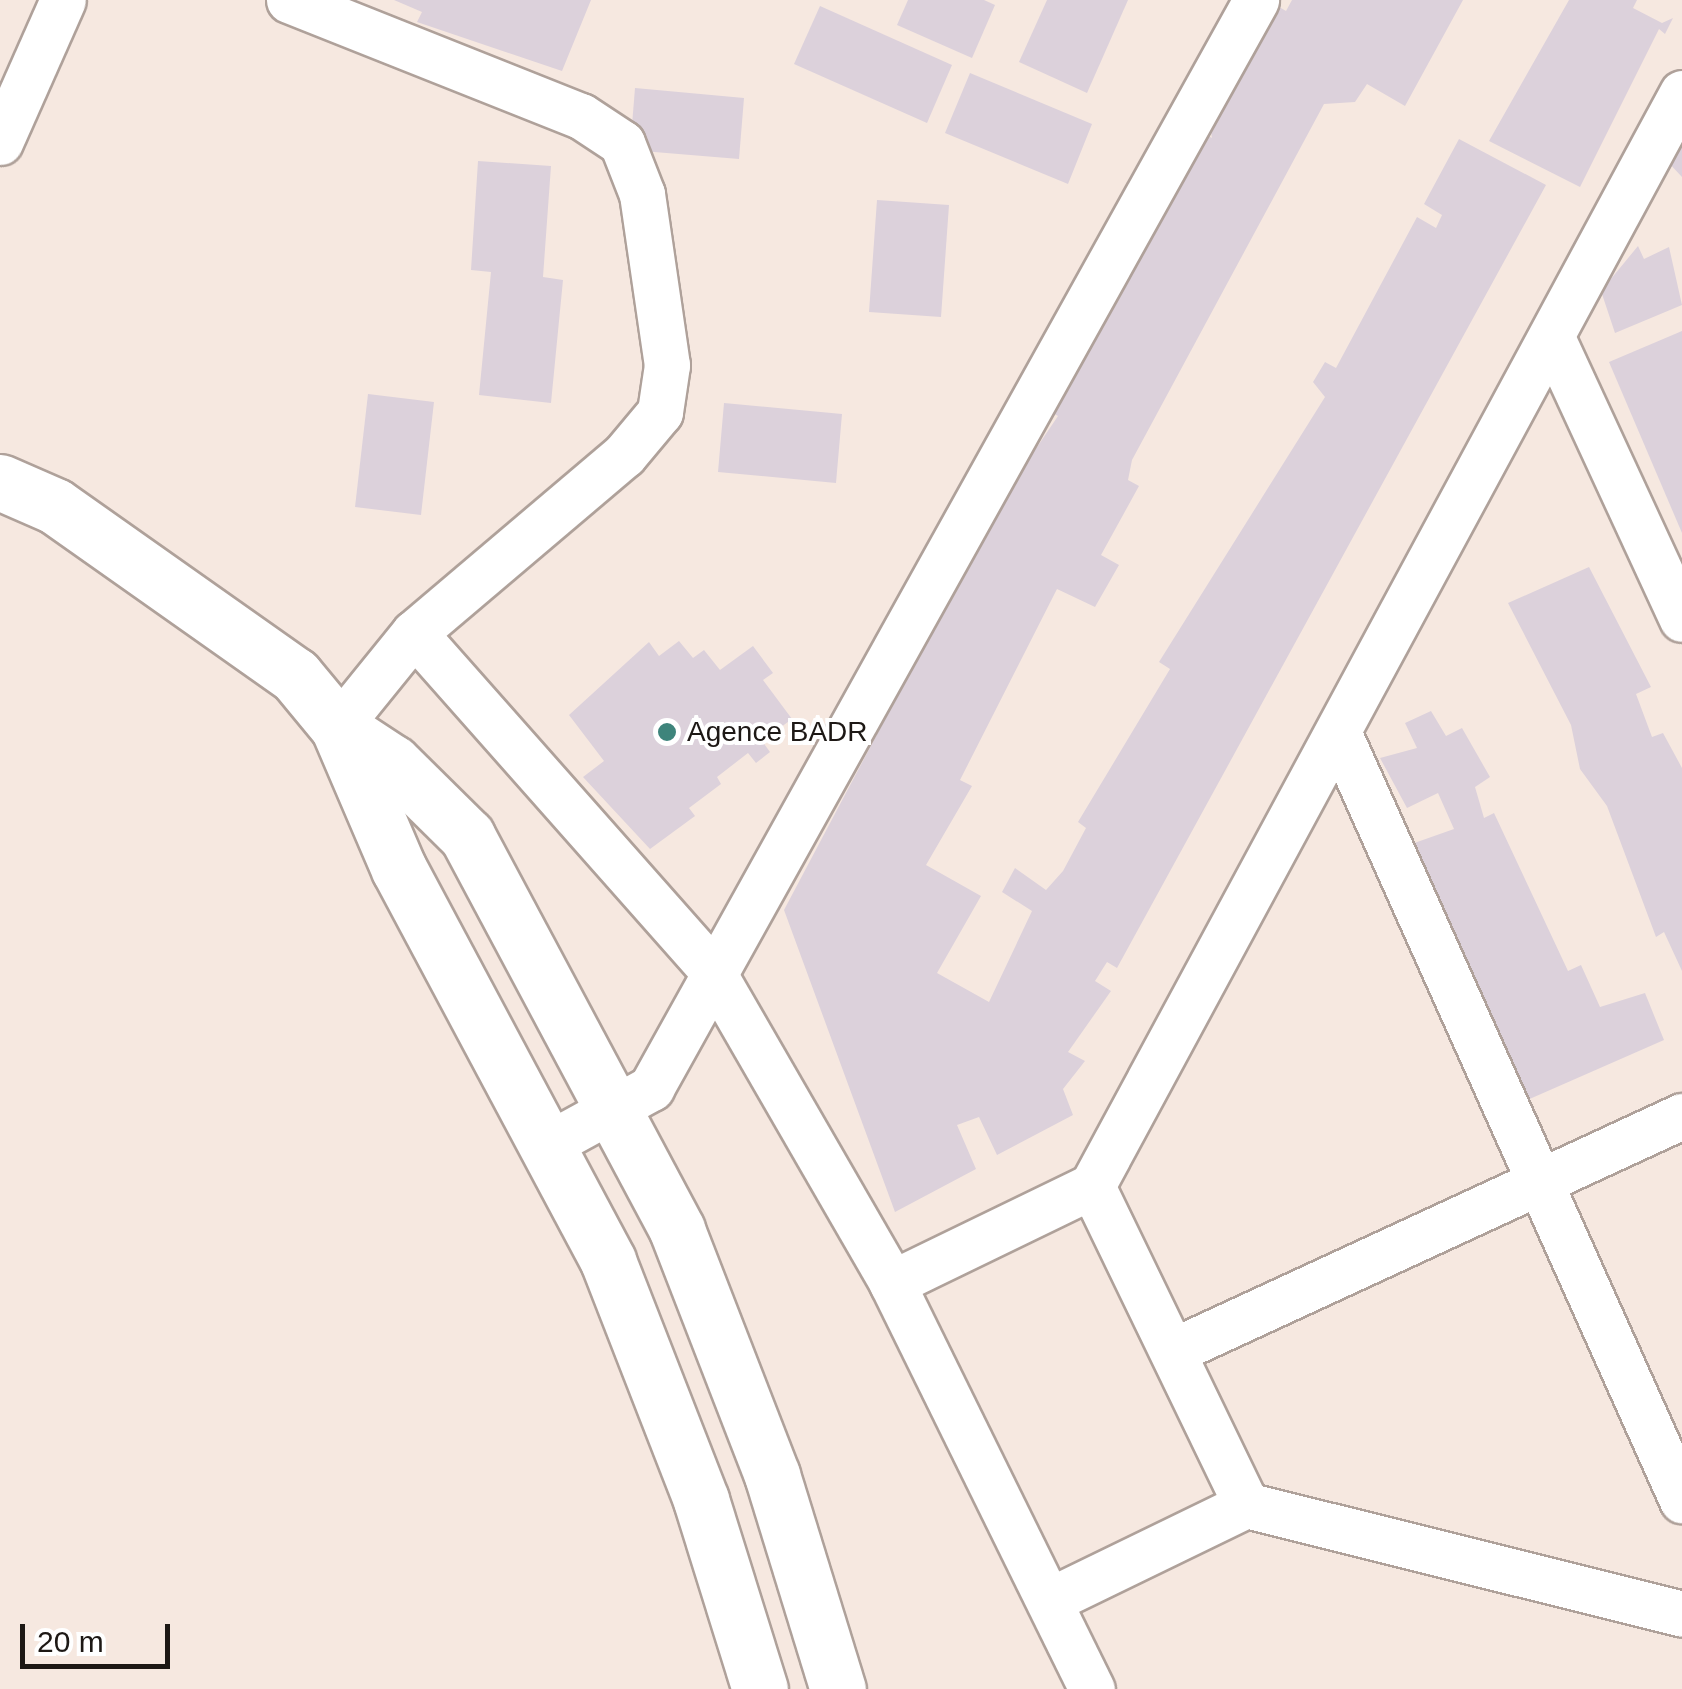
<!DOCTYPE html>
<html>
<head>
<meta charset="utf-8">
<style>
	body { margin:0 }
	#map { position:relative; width:1682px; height:1689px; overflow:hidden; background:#f6e8e0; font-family:Arial,sans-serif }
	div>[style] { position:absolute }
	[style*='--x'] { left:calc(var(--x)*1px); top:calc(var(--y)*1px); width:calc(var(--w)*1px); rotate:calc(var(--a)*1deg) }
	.building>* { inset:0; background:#dcd1db }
	.roads { filter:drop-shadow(2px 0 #afa19a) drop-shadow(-2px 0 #afa19a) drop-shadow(0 2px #afa19a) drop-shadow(0 -2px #afa19a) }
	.minor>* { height:45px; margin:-22.5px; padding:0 22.5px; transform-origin:22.5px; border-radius:22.5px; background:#fff }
	.secondary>* { height:55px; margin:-27.5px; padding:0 27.5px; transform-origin:27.5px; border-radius:27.5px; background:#fff }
	.dots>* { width:28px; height:28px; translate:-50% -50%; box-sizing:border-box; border:5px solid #fff; border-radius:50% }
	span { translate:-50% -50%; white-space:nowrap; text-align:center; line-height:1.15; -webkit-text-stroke:8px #fff; paint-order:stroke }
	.poi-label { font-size:28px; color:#1d1815 }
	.left { translate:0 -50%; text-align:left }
	.scale { position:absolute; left:20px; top:1624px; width:150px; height:45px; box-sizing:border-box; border:5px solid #1d1815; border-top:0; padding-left:12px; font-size:30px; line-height:35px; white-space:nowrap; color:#1d1815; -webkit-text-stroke:8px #fff; paint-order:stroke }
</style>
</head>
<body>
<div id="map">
	<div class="building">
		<div style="clip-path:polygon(394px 0,591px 0,562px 71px,417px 22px,422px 12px)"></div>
		<div style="clip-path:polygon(908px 0,984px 0,995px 5px,972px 58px,897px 25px)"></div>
		<div style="clip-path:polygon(1047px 0,1128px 0,1087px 93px,1019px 62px)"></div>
		<div style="clip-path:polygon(1292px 0,1463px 0,1405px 106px,1367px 84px,1355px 102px,1324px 104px,1132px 460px,1128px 480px,1139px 486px,1101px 555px,1119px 565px,1095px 607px,1057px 589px,960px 780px,972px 786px,926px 865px,981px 896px,937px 973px,989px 1002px,1032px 911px,1002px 892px,1015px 868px,1046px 890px,1063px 871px,1086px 828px,1078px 822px,1170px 669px,1159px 662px,1325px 397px,1313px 382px,1325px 362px,1336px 368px,1417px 217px,1436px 228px,1442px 215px,1424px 204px,1459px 139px,1546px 185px,1117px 968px,1107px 962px,1095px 981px,1111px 991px,1068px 1052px,1085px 1061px,1063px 1089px,1073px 1115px,997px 1155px,979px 1117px,957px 1125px,976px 1169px,895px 1212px,784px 910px,1000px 502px,1058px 416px,1051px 412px,1129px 281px,1121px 276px,1205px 134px,1212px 138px,1208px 116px,1274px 4px,1286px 11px)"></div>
		<div style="clip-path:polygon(1569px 0,1637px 0,1633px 8px,1662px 23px,1673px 18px,1665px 34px,1659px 29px,1580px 187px,1489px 141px)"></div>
		<div style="clip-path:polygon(820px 6px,952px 65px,927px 123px,794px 64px)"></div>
		<div style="clip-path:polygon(970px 73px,1092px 124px,1068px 184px,945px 133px)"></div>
		<div style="clip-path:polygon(635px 88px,744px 98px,739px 159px,630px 150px)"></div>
		<div style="clip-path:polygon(1682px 144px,1682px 177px,1666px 160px)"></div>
		<div style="clip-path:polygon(478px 161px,551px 166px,543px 277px,563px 280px,551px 403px,479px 395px,491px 272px,471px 270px)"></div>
		<div style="clip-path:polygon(877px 200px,949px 205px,941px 317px,869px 312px)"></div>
		<div style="clip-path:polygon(1638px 246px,1644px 259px,1669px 247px,1682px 305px,1615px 333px,1601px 291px)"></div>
		<div style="clip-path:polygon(1682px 331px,1682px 533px,1609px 362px)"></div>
		<div style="clip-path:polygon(368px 394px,434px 402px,421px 515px,355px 507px)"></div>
		<div style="clip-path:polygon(724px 403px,842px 414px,836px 483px,718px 472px)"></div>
		<div style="clip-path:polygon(1589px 567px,1651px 687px,1636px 694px,1652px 737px,1663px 733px,1682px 768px,1682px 971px,1664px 932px,1656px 937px,1607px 806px,1580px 769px,1571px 725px,1508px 603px)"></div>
		<div style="clip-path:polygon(679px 641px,693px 658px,704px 650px,720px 670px,753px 646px,773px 673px,763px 680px,792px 719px,762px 741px,770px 752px,756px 763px,748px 753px,717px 777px,721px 784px,689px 808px,695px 816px,650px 849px,583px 777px,604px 761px,569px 715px,649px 642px,659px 656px)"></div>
		<div style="clip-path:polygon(1431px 711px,1446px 736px,1462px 728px,1490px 777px,1475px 787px,1484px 818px,1494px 813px,1568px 971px,1581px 965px,1600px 1007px,1645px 993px,1664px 1040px,1525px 1101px,1403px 847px,1454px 829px,1438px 793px,1407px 808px,1380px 758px,1417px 748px,1405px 723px)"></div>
	</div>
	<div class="roads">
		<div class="minor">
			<div style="--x:289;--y:0;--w:314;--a:21.7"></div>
			<div style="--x:581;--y:116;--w:49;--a:33.4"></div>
			<div style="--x:622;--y:143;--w:55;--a:68.6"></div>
			<div style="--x:642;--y:194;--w:173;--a:81.7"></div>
			<div style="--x:667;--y:365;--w:48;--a:98.5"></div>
			<div style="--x:660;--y:412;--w:56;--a:129.9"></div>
			<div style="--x:624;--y:455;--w:275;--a:139.7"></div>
			<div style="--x:414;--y:633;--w:121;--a:129"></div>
			<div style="--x:0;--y:142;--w:155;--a:-66.1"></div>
			<div style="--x:1554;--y:342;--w:305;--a:65.2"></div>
			<div style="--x:414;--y:633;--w:448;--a:48.5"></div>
			<div style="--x:711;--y:969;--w:362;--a:60"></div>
			<div style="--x:892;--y:1283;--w:453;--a:63.8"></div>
			<div style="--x:1338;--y:732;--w:842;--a:65.87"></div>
			<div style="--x:547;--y:1145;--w:119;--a:-28.7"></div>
			<div style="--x:651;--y:1088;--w:1245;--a:-60.92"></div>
			<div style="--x:1092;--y:1186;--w:1242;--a:-61.64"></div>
			<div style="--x:892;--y:1283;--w:222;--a:-25.9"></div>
			<div style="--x:1092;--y:1186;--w:354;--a:64.2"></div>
			<div style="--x:1246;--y:1505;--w:218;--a:154.1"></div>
			<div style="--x:1173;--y:1351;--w:561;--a:-24.78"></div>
			<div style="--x:1246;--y:1505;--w:449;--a:14"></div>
		</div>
		<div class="secondary">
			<div style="--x:0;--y:482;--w:60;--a:23.6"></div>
			<div style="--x:55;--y:506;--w:294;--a:35.2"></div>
			<div style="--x:295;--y:675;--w:67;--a:50.4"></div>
			<div style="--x:338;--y:727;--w:155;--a:66.8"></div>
			<div style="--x:399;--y:869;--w:444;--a:61.9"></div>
			<div style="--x:608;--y:1261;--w:256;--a:68.7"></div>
			<div style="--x:701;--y:1500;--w:198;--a:72.7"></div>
			<div style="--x:338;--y:727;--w:66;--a:33.2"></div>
			<div style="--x:393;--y:763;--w:104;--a:44.6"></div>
			<div style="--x:467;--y:836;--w:446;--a:61.9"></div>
			<div style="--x:677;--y:1230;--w:263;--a:68.8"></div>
			<div style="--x:772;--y:1475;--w:224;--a:72.9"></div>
		</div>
	</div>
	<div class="dots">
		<div style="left:667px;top:732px;background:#3e847b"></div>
	</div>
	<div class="poi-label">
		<span class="left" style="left:687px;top:732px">Agence BADR</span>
	</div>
	<div class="scale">20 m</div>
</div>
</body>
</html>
